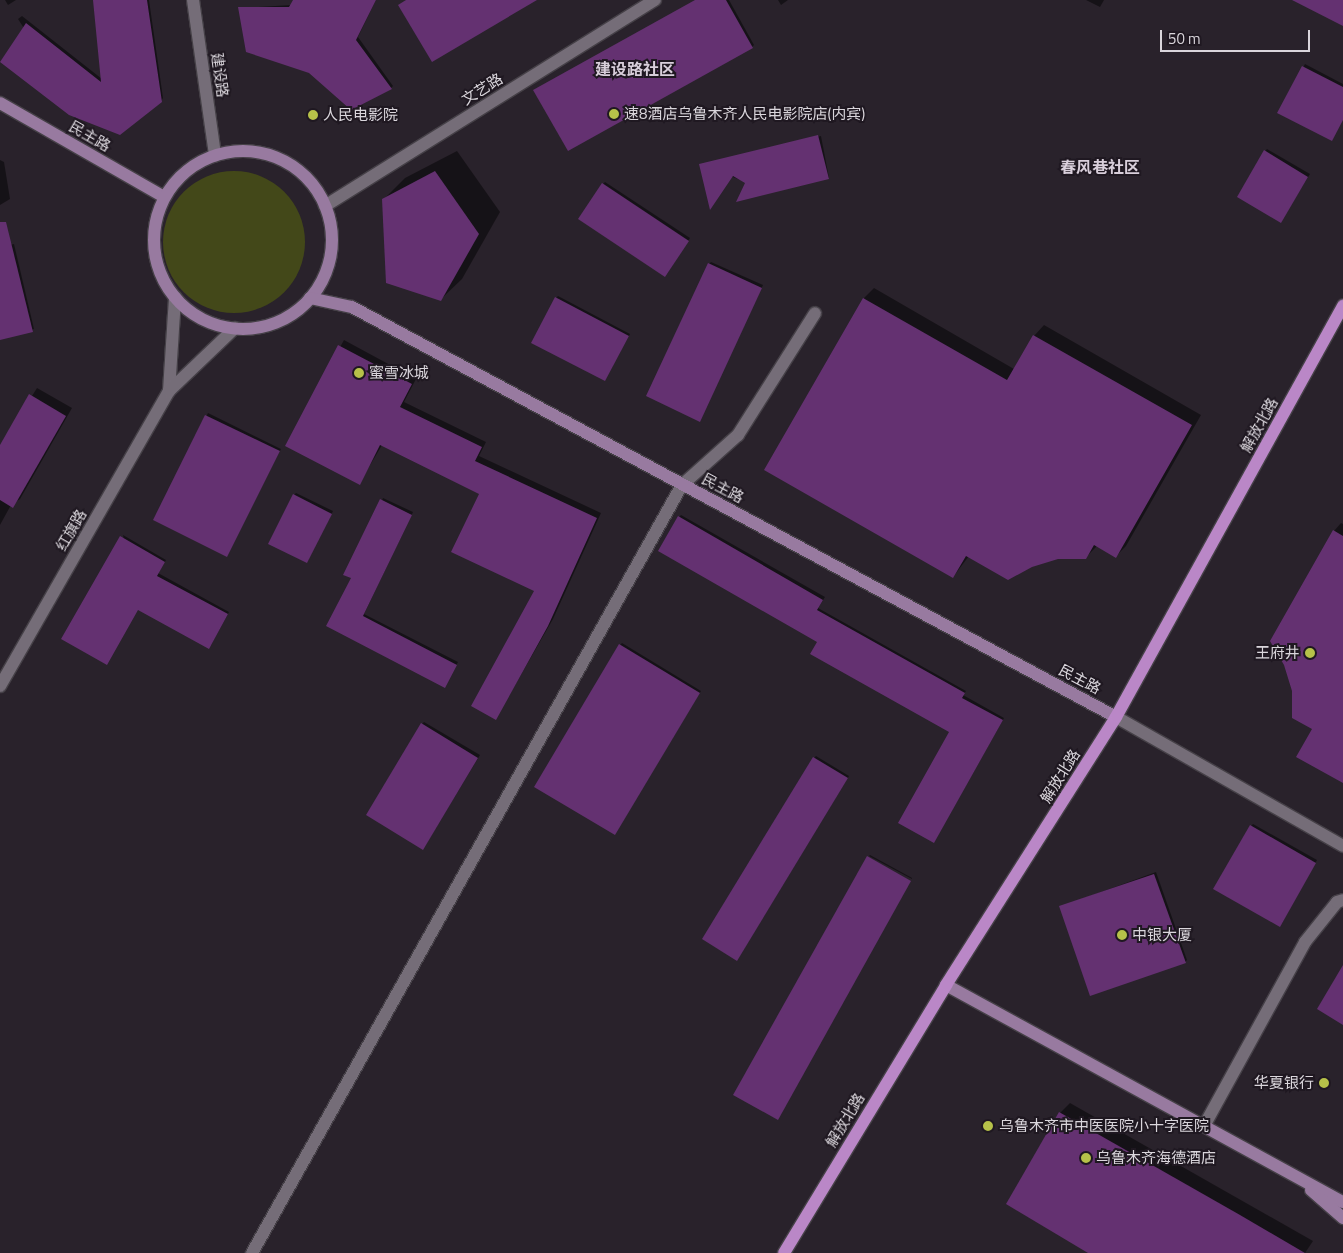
<!DOCTYPE html>
<html>
<head>
<meta charset="utf-8">
<style>
	body { margin:0 }
	#map { position:relative; width:1343px; height:1253px; overflow:hidden; background:#29222b; font-family:"Titillium Web","Noto Sans SC",sans-serif }
	div>[style] { position:absolute }
	[style*='--x'] { left:calc(var(--x)*1px); top:calc(var(--y)*1px); width:calc(var(--w)*1px); rotate:calc(var(--a)*1deg) }
	.green>* { inset:0; background:#434819 }
	.round { border-radius:50% }
	.shadow>* { inset:0; background:#0007 }
	.building>* { inset:0; background:#643171 }
	.roads { filter:drop-shadow(1px 0 #454047) drop-shadow(-1px 0 #454047) drop-shadow(0 1px #454047) drop-shadow(0 -1px #454047) }
	.minor>* { height:12px; margin:-6px; padding:0 6px; transform-origin:6px; border-radius:6px; background:#756d78 }
	.tertiary>* { height:12px; margin:-6px; padding:0 6px; transform-origin:6px; border-radius:6px; background:#756d78 }
	.secondary>* { height:12px; margin:-6px; padding:0 6px; transform-origin:6px; border-radius:6px; background:#987aa0 }
	.secondary>.ring { margin:-6px; padding:0; box-sizing:content-box; background:none; border:12px solid #987aa0; border-radius:50% }
	.primary>* { height:12px; margin:-6px; padding:0 6px; transform-origin:6px; border-radius:6px; background:#ba87c7 }
	.dots>* { width:14px; height:14px; translate:-50% -50%; box-sizing:border-box; border:2px solid #1f1821; border-radius:50% }
	span { translate:-50% -50%; white-space:nowrap; text-align:center; line-height:1.15; -webkit-text-stroke:4px #1f1821; paint-order:stroke }
	.street-label { font-size:15px; color:#dad6dc }
	.poi-label { font-size:15px; color:#dad6dc }
	.left { translate:0 -50%; text-align:left }
	.right { translate:-100% -50%; text-align:right }
	.neighbourhood-label { font-size:16px; color:#d9cfdb; font-weight:700 }
	.scale { position:absolute; left:1160px; top:30px; width:150px; height:22px; box-sizing:border-box; border:2px solid #dad6dc; border-top:0; padding-left:6px; font-size:15px; line-height:18px; white-space:nowrap; color:#dad6dc; -webkit-text-stroke:4px #1f1821; paint-order:stroke }
</style>
</head>
<body>
<div id="map">
	<div class="green">
		<div class="round" style="left:163px;top:171px;width:142px;height:142px"></div>
	</div>
	<div class="shadow">
		<div style="clip-path:polygon(5px 0,16px 0,8px 5px)"></div>
		<div style="clip-path:polygon(94px 0,149px 0,163px 98px,161px 101px,69px 114px,1px 61px,20px 34px,29px 36px,18px 19px,22px 16px,102px 79px)"></div>
		<div style="clip-path:polygon(294px 0,376px 0,358px 37px,393px 86px,391px 88px,239px 8px,292px 5px)"></div>
		<div style="clip-path:polygon(695px 0,729px 0,754px 45px,752px 47px)"></div>
		<div style="clip-path:polygon(778px 0,788px 0,781px 5px)"></div>
		<div style="clip-path:polygon(1086px 0,1104px 0,1100px 7px)"></div>
		<div style="clip-path:polygon(1305px 64px,1343px 84px,1343px 120px,1279px 112px)"></div>
		<div style="clip-path:polygon(821px 136px,829px 178px,746px 182px,701px 165px)"></div>
		<div style="clip-path:polygon(1267px 149px,1310px 174px,1281px 221px,1265px 151px)"></div>
		<div style="clip-path:polygon(457px 151px,500px 212px,462px 279px,440px 300px,383px 200px,405px 178px)"></div>
		<div style="clip-path:polygon(0 160px,4px 162px,10px 199px,0 205px)"></div>
		<div style="clip-path:polygon(605px 182px,690px 238px,667px 274px,603px 184px)"></div>
		<div style="clip-path:polygon(14px 244px,34px 329px,0 338px,0 247px)"></div>
		<div style="clip-path:polygon(711px 262px,763px 285px,700px 420px,709px 264px)"></div>
		<div style="clip-path:polygon(874px 288px,1014px 369px,1034px 336px,1044px 325px,1201px 415px,1126px 546px,1116px 556px,1097px 546px,1085px 558px,969px 556px,953px 577px,864px 298px)"></div>
		<div style="clip-path:polygon(558px 296px,630px 334px,605px 380px,556px 298px)"></div>
		<div style="clip-path:polygon(344px 340px,416px 379px,404px 402px,486px 442px,479px 456px,601px 513px,553px 619px,496px 718px,535px 590px,480px 493px,382px 445px,359px 484px,286px 445px)"></div>
		<div style="clip-path:polygon(37px 388px,72px 408px,20px 499px,11px 505px,0 525px,0 447px)"></div>
		<div style="clip-path:polygon(208px 413px,281px 449px,227px 555px,155px 519px)"></div>
		<div style="clip-path:polygon(296px 493px,333px 511px,307px 562px,294px 495px)"></div>
		<div style="clip-path:polygon(383px 498px,413px 512px,364px 614px,458px 662px,446px 684px,328px 625px,352px 578px)"></div>
		<div style="clip-path:polygon(681px 515px,825px 597px,818px 608px,966px 691px,963px 695px,1004px 718px,934px 842px,950px 732px,819px 642px,679px 517px)"></div>
		<div style="clip-path:polygon(1341px 523px,1343px 524px,1343px 782px,1313px 729px,1334px 531px)"></div>
		<div style="clip-path:polygon(123px 535px,166px 560px,158px 573px,229px 612px,211px 645px,138px 609px)"></div>
		<div style="clip-path:polygon(622px 643px,701px 691px,616px 832px,620px 645px)"></div>
		<div style="clip-path:polygon(424px 722px,480px 755px,425px 846px,422px 724px)"></div>
		<div style="clip-path:polygon(816px 756px,849px 776px,739px 957px,814px 758px)"></div>
		<div style="clip-path:polygon(1253px 824px,1317px 860px,1282px 923px,1251px 826px)"></div>
		<div style="clip-path:polygon(870px 855px,912px 878px,912px 879px,869px 856px)"></div>
		<div style="clip-path:polygon(1156px 872px,1187px 960px,1185px 962px,1060px 907px)"></div>
		<div style="clip-path:polygon(1070px 1103px,1313px 1241px,1305px 1253px,1091px 1253px,1060px 1113px)"></div>
	</div>
	<div class="building">
		<div style="clip-path:polygon(93px 0,147px 0,162px 102px,120px 135px,69px 115px,0 62px,26px 23px,101px 82px)"></div>
		<div style="clip-path:polygon(293px 0,376px 0,356px 40px,392px 89px,351px 110px,309px 73px,246px 52px,238px 7px,289px 7px)"></div>
		<div style="clip-path:polygon(406px 0,537px 0,432px 62px,398px 5px)"></div>
		<div style="clip-path:polygon(695px 0,726px 0,753px 48px,568px 151px,533px 90px)"></div>
		<div style="clip-path:polygon(1292px 0,1343px 0,1343px 26px)"></div>
		<div style="clip-path:polygon(1302px 66px,1343px 87px,1343px 120px,1332px 141px,1277px 113px)"></div>
		<div style="clip-path:polygon(818px 135px,829px 179px,736px 202px,745px 183px,733px 176px,710px 210px,699px 164px)"></div>
		<div style="clip-path:polygon(1264px 150px,1308px 177px,1281px 223px,1237px 197px)"></div>
		<div style="clip-path:polygon(435px 171px,479px 234px,441px 301px,386px 283px,382px 199px)"></div>
		<div style="clip-path:polygon(602px 183px,689px 241px,665px 277px,578px 219px)"></div>
		<div style="clip-path:polygon(0 222px,6px 222px,33px 332px,0 340px)"></div>
		<div style="clip-path:polygon(708px 263px,762px 288px,700px 422px,646px 396px)"></div>
		<div style="clip-path:polygon(555px 297px,629px 336px,605px 381px,531px 343px)"></div>
		<div style="clip-path:polygon(863px 298px,1007px 380px,1033px 335px,1192px 425px,1116px 558px,1094px 545px,1086px 559px,1058px 559px,1032px 567px,1008px 580px,966px 556px,953px 578px,764px 470px)"></div>
		<div style="clip-path:polygon(338px 345px,412px 384px,400px 407px,482px 447px,475px 461px,597px 518px,548px 626px,496px 720px,471px 706px,534px 591px,451px 552px,479px 494px,380px 445px,360px 485px,285px 446px)"></div>
		<div style="clip-path:polygon(29px 394px,66px 416px,13px 508px,0 500px,0 445px)"></div>
		<div style="clip-path:polygon(205px 415px,280px 451px,227px 557px,153px 520px)"></div>
		<div style="clip-path:polygon(293px 494px,332px 514px,307px 563px,268px 544px)"></div>
		<div style="clip-path:polygon(380px 499px,412px 515px,363px 616px,457px 665px,445px 688px,326px 626px,351px 578px,343px 575px)"></div>
		<div style="clip-path:polygon(678px 516px,823px 600px,817px 610px,965px 693px,962px 698px,1003px 720px,934px 843px,898px 823px,949px 732px,810px 654px,817px 642px,658px 551px)"></div>
		<div style="clip-path:polygon(1333px 530px,1343px 536px,1343px 783px,1296px 757px,1312px 729px,1292px 718px,1292px 691px,1284px 665px,1270px 641px)"></div>
		<div style="clip-path:polygon(120px 536px,165px 562px,157px 576px,228px 614px,209px 649px,138px 610px,107px 665px,61px 639px)"></div>
		<div style="clip-path:polygon(619px 644px,700px 693px,615px 835px,534px 787px)"></div>
		<div style="clip-path:polygon(421px 723px,478px 758px,423px 850px,366px 815px)"></div>
		<div style="clip-path:polygon(813px 757px,848px 778px,737px 961px,702px 939px)"></div>
		<div style="clip-path:polygon(1250px 825px,1316px 863px,1280px 927px,1213px 889px)"></div>
		<div style="clip-path:polygon(867px 856px,911px 881px,778px 1120px,733px 1095px)"></div>
		<div style="clip-path:polygon(1154px 874px,1186px 963px,1090px 996px,1059px 906px)"></div>
		<div style="clip-path:polygon(1343px 965px,1343px 1025px,1317px 1009px)"></div>
		<div style="clip-path:polygon(1059px 1112px,1240px 1215px,1305px 1253px,1088px 1253px,1006px 1204px)"></div>
	</div>
	<div class="roads">
		<div class="minor">
			<div style="--x:1204;--y:1126;--w:210;--a:-61.2"></div>
			<div style="--x:1305;--y:942;--w:51;--a:-51.3"></div>
			<div style="--x:1337;--y:902;--w:6;--a:-18"></div>
			<div style="--x:252;--y:1253;--w:880;--a:-60.76"></div>
			<div style="--x:682;--y:485;--w:75;--a:-41.8"></div>
			<div style="--x:738;--y:435;--w:144;--a:-57.7"></div>
		</div>
		<div class="tertiary">
			<div style="--x:193;--y:0;--w:157;--a:81.9"></div>
			<div style="--x:325;--y:206;--w:389;--a:-32"></div>
			<div style="--x:169;--y:391;--w:94;--a:-86.3"></div>
			<div style="--x:0;--y:686;--w:340;--a:-60.2"></div>
			<div style="--x:169;--y:391;--w:91;--a:-43.7"></div>
			<div style="--x:1116;--y:717;--w:261;--a:29.6"></div>
		</div>
		<div class="secondary">
			<div style="--x:0;--y:103;--w:189;--a:29.8"></div>
			<div class="ring" style="left:154px;top:151px;width:166px;height:166px"></div>
			<div style="--x:310;--y:298;--w:43;--a:12.1"></div>
			<div style="--x:352;--y:307;--w:867;--a:28.22"></div>
			<div style="--x:946;--y:985;--w:452;--a:28.7"></div>
			<div style="--x:1311;--y:1190;--w:43;--a:41.2"></div>
		</div>
		<div class="primary">
			<div style="--x:784;--y:1253;--w:313;--a:-58.8"></div>
			<div style="--x:946;--y:985;--w:317;--a:-57.6"></div>
			<div style="--x:1116;--y:717;--w:470;--a:-61.1"></div>
		</div>
	</div>
	<div class="dots">
		<div style="left:614px;top:114px;background:#b6c149"></div>
		<div style="left:313px;top:115px;background:#b6c149"></div>
		<div style="left:359px;top:373px;background:#b6c149"></div>
		<div style="left:1310px;top:653px;background:#b6c149"></div>
		<div style="left:1122px;top:935px;background:#b6c149"></div>
		<div style="left:1324px;top:1083px;background:#b6c149"></div>
		<div style="left:988px;top:1126px;background:#b6c149"></div>
		<div style="left:1086px;top:1158px;background:#b6c149"></div>
	</div>
	<div class="street-label">
		<span style="left:220px;top:75px;rotate:82deg">建设路</span>
		<span style="left:482px;top:89px;rotate:-32deg">文艺路</span>
		<span style="left:90px;top:136px;rotate:30deg">民主路</span>
		<span style="left:1259px;top:425px;rotate:-61deg">解放北路</span>
		<span style="left:723px;top:488px;rotate:28deg">民主路</span>
		<span style="left:71px;top:530px;rotate:-60deg">红旗路</span>
		<span style="left:1080px;top:679px;rotate:28deg">民主路</span>
		<span style="left:1060px;top:776px;rotate:-58deg">解放北路</span>
		<span style="left:845px;top:1120px;rotate:-59deg">解放北路</span>
	</div>
	<div class="poi-label">
		<span class="left" style="left:624px;top:114px">速8酒店乌鲁木齐人民电影院店(内宾)</span>
		<span class="left" style="left:323px;top:115px">人民电影院</span>
		<span class="left" style="left:369px;top:373px">蜜雪冰城</span>
		<span class="right" style="left:1300px;top:653px">王府井</span>
		<span class="left" style="left:1132px;top:935px">中银大厦</span>
		<span class="right" style="left:1314px;top:1083px">华夏银行</span>
		<span class="left" style="left:999px;top:1126px">乌鲁木齐市中医医院小十字医院</span>
		<span class="left" style="left:1096px;top:1158px">乌鲁木齐海德酒店</span>
	</div>
	<div class="neighbourhood-label">
		<span style="left:635px;top:69px">建设路社区</span>
		<span style="left:1100px;top:167px">春风巷社区</span>
	</div>
	<div class="scale">50 m</div>
</div>
</body>
</html>
